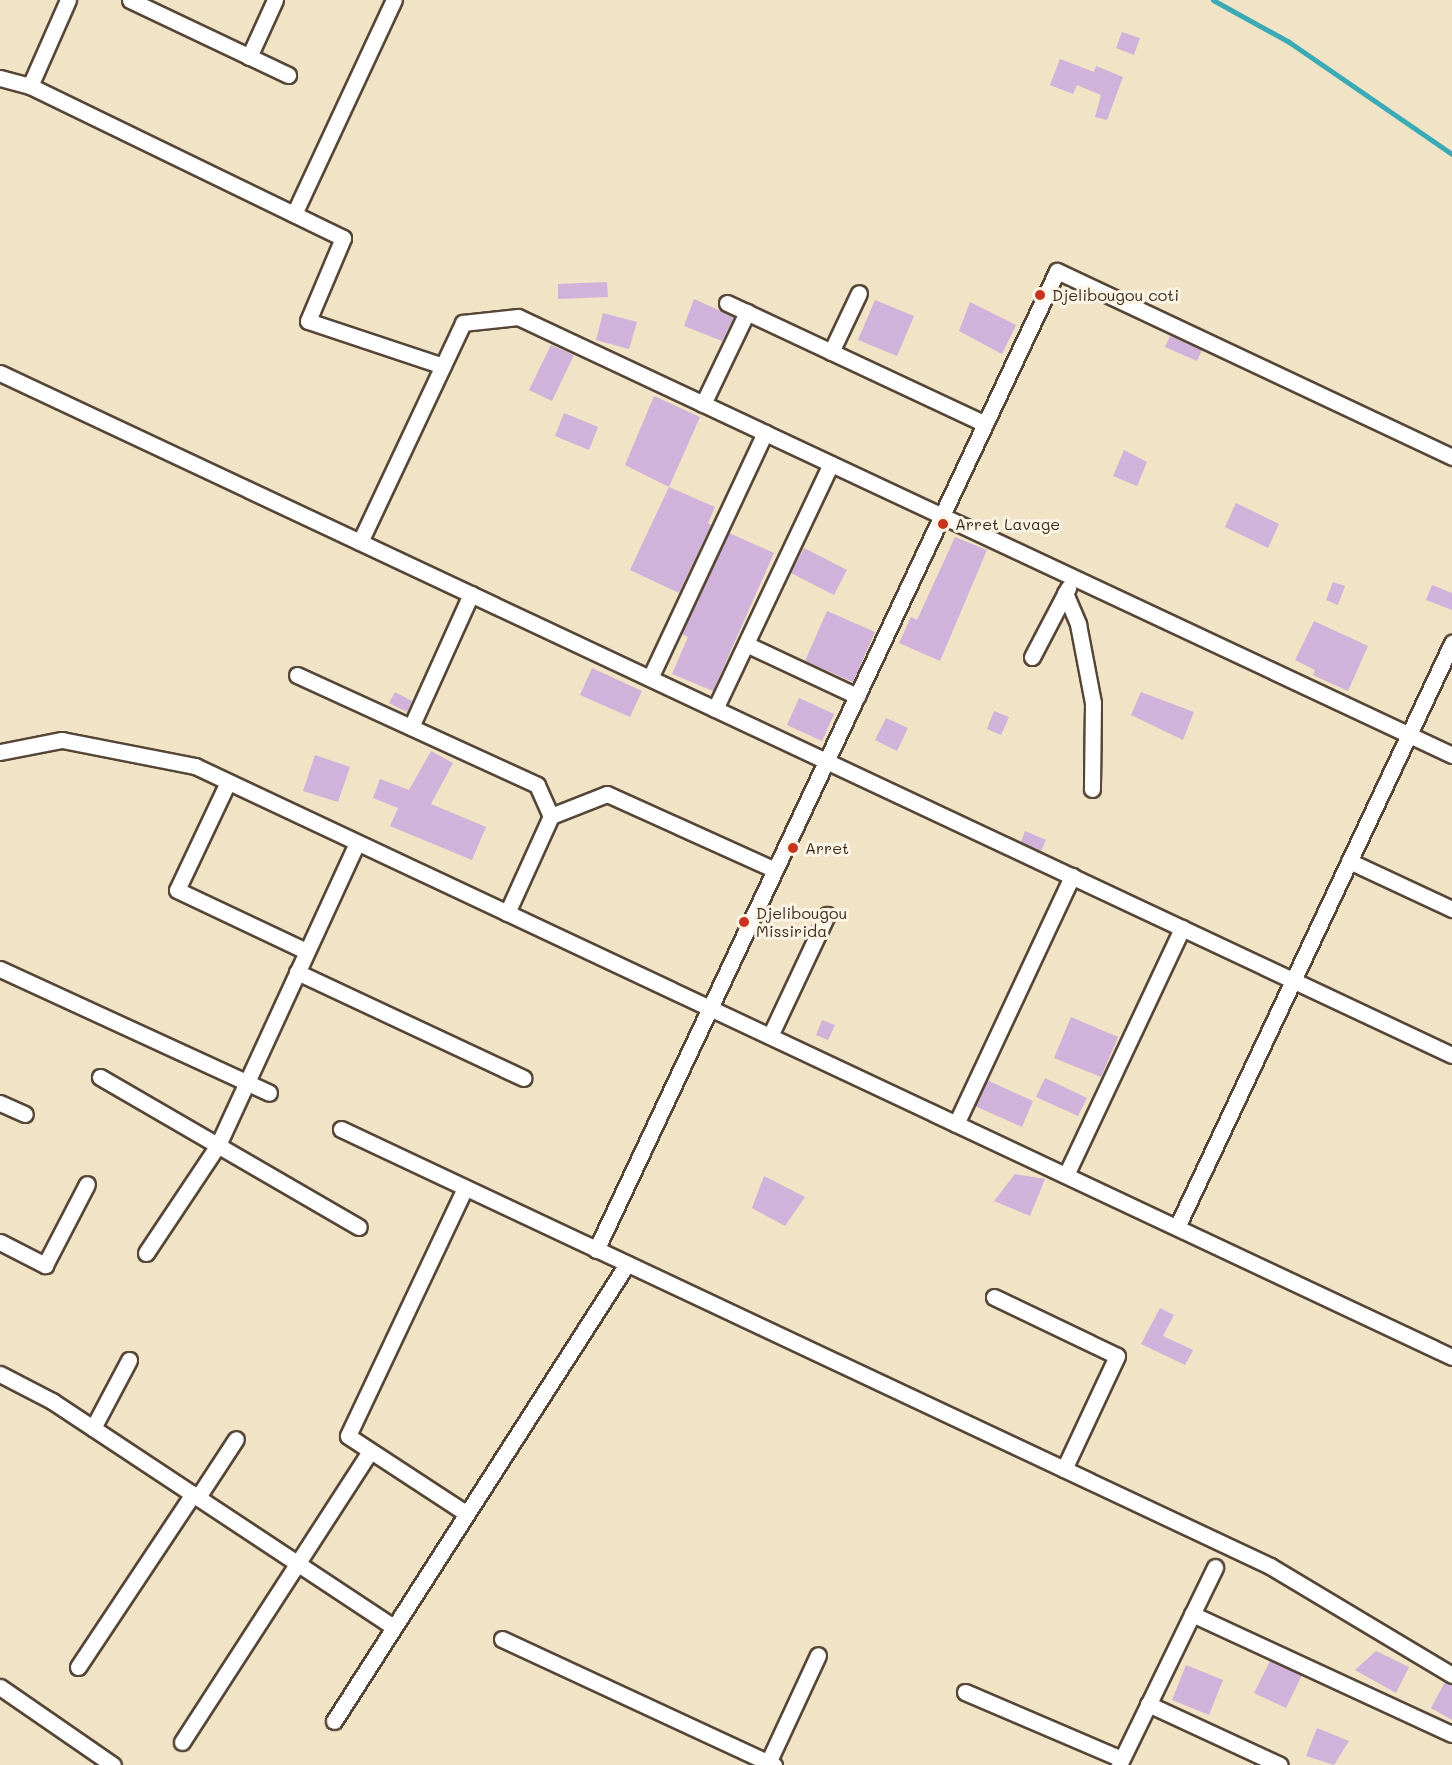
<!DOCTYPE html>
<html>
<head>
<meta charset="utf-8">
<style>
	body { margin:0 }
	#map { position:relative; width:1452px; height:1765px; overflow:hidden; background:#f1e3c5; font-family:Mali,sans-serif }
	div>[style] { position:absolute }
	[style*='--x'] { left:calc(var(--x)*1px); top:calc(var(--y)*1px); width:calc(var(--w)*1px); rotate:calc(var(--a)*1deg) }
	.stream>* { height:5px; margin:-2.5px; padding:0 2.5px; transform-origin:2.5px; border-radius:2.5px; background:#3aabb6 }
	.building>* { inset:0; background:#d0b2da }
	.roads { filter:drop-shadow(2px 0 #564637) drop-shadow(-2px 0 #564637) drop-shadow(0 2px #564637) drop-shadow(0 -2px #564637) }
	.street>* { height:15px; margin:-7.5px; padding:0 7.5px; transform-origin:7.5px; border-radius:7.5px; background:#fff }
	.dots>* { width:16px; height:16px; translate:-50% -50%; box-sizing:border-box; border:3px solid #fcf5e5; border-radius:50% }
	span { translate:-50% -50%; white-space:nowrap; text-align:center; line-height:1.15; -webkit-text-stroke:6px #fcf5e5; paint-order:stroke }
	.poi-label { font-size:16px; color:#3b2a1e }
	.left { translate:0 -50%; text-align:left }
</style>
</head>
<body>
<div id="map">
	<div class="stream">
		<div style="--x:1213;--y:0;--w:87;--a:28.9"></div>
		<div style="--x:1289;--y:42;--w:198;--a:34.5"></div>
	</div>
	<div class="building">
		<div style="clip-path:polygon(1122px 32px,1140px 38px,1134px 55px,1116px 48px)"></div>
		<div style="clip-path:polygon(1060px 59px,1094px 72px,1096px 66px,1123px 77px,1107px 120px,1095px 117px,1101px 95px,1077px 85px,1073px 94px,1050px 85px)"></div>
		<div style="clip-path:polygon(607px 282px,608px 297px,558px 299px,558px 284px)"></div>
		<div style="clip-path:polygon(694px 299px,734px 317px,722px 341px,684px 326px)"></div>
		<div style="clip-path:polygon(875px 300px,914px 316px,897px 356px,858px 340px)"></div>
		<div style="clip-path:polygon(970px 302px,1016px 325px,1002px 354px,959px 331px)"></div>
		<div style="clip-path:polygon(603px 313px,637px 322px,629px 349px,596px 340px)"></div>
		<div style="clip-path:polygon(1170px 336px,1202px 350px,1197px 361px,1165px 347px)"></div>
		<div style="clip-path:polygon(551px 345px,574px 355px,552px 401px,529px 390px)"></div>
		<div style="clip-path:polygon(654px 396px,700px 417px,669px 487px,625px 465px)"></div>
		<div style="clip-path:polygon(564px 413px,598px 427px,589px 450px,555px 436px)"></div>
		<div style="clip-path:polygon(1124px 450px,1147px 462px,1137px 486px,1113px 476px)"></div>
		<div style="clip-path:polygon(669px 487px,715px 507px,708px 523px,711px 525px,679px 593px,630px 570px)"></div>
		<div style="clip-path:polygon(1236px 503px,1279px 524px,1268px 548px,1225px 527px)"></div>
		<div style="clip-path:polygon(729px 533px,774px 553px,713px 691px,672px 674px,688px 637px,681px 634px)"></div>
		<div style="clip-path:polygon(955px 537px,987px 550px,940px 661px,899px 643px,911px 617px,917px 620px)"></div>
		<div style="clip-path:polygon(804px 548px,847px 570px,834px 595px,791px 573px)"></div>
		<div style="clip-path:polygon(1333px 582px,1345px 586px,1338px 605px,1326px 600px)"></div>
		<div style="clip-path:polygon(1432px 585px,1452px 593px,1452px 610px,1426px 600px)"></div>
		<div style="clip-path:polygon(827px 611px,875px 632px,853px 682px,805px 661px)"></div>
		<div style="clip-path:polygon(1314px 621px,1368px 646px,1348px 691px,1313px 675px,1315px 670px,1295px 660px)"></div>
		<div style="clip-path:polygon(592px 668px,642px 691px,630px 717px,580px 695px)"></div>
		<div style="clip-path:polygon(395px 692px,412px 701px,407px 712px,389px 703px)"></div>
		<div style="clip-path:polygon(1141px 692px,1194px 712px,1183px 740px,1131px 715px)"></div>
		<div style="clip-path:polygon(799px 698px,834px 714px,822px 741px,787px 725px)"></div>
		<div style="clip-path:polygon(994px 711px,1009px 717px,1001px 735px,987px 729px)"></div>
		<div style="clip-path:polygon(886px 718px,908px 728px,897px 751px,875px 740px)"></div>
		<div style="clip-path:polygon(431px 751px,453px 763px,431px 804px,486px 827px,472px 860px,390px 826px,398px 808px,373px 798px,380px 779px,409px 790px)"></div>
		<div style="clip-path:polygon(315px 755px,350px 767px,338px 802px,303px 791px)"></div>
		<div style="clip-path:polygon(1025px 831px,1046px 840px,1041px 851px,1021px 842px)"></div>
		<div style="clip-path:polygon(1071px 1017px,1118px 1037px,1101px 1077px,1054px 1058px)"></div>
		<div style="clip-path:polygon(822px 1020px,835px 1025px,828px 1040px,816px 1035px)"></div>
		<div style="clip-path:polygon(1045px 1078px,1087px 1098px,1078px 1116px,1036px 1097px)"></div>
		<div style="clip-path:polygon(987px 1080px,1033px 1101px,1022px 1127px,975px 1106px)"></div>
		<div style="clip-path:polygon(1015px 1174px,1045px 1179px,1030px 1216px,994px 1201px)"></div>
		<div style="clip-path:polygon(764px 1176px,805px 1197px,785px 1226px,752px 1208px)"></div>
		<div style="clip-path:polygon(1160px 1308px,1174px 1315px,1163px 1336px,1193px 1350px,1185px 1365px,1141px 1344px)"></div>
		<div style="clip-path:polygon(1376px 1651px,1409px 1667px,1396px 1693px,1355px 1670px)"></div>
		<div style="clip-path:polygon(1270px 1661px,1302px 1675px,1286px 1708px,1254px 1693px)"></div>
		<div style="clip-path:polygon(1186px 1665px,1223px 1680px,1209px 1715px,1172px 1700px)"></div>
		<div style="clip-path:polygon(1445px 1682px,1452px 1685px,1452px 1720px,1431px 1708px)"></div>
		<div style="clip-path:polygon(1317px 1728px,1349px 1741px,1334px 1765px,1306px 1756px)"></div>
	</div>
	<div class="roads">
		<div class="street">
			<div style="--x:130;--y:0;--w:175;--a:25.4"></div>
			<div style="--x:249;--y:57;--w:63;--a:-65.5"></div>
			<div style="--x:0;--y:78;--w:31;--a:15"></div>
			<div style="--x:30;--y:86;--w:348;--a:25.9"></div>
			<div style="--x:343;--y:238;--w:90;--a:112.9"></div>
			<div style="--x:308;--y:321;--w:142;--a:18.4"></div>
			<div style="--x:30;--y:86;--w:94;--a:-66.2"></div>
			<div style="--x:294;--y:214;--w:236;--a:-65"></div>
			<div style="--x:727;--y:303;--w:285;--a:25.1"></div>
			<div style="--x:831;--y:352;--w:65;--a:-64.6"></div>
			<div style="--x:0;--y:373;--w:1604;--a:25.16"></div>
			<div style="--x:703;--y:404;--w:102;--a:-64.4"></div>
			<div style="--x:360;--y:542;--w:242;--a:-64.8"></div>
			<div style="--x:463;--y:323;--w:55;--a:-6.2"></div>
			<div style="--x:518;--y:317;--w:1032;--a:25.12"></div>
			<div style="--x:1065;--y:593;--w:34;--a:67"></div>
			<div style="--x:1078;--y:624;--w:80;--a:79.2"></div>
			<div style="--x:1093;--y:703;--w:86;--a:90.7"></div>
			<div style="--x:746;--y:644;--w:123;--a:25.1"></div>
			<div style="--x:1032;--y:657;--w:78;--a:-62.4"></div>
			<div style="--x:297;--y:675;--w:264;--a:24.6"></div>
			<div style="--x:537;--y:785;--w:34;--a:66"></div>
			<div style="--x:650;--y:678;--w:271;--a:-64.9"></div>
			<div style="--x:715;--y:709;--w:271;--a:-64.7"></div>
			<div style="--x:411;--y:727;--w:146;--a:-65.7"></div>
			<div style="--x:0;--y:752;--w:63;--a:-11"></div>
			<div style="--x:62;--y:740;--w:136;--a:11.1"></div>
			<div style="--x:195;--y:766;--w:1389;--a:25.18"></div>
			<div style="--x:228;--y:782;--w:119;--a:115.3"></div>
			<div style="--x:177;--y:890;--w:143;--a:25.3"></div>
			<div style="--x:1349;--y:861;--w:114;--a:25"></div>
			<div style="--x:507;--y:913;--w:107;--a:-65.6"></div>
			<div style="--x:551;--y:816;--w:60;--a:-21.4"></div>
			<div style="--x:607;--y:794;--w:184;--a:24.3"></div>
			<div style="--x:0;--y:969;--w:296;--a:24.7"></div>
			<div style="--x:297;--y:972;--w:250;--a:25.1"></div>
			<div style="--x:770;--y:1036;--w:134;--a:-64.8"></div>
			<div style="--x:100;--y:1077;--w:299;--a:30.1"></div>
			<div style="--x:0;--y:1103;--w:27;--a:24"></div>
			<div style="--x:956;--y:1124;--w:274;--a:-64.9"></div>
			<div style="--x:341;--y:1129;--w:1027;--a:25.19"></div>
			<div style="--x:1270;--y:1566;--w:212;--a:30.9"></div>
			<div style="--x:1066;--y:1175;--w:273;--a:-64.8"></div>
			<div style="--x:465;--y:1188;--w:274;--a:115.3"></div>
			<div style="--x:348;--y:1436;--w:142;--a:33.2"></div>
			<div style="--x:1177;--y:1227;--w:646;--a:-64.78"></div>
			<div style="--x:0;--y:1242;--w:51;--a:27.1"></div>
			<div style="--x:45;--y:1265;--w:91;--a:-62.6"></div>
			<div style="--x:596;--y:1250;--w:1082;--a:-64.78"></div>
			<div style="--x:1057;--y:271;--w:437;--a:25.2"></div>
			<div style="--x:146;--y:1253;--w:130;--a:-56.3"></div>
			<div style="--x:218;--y:1145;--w:332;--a:-65.3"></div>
			<div style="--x:994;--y:1297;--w:136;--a:25.6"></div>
			<div style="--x:1117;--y:1356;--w:125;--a:115.1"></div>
			<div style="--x:0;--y:1374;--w:59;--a:27.4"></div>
			<div style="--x:52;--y:1401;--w:410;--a:33.5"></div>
			<div style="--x:93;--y:1428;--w:77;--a:-62.1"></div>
			<div style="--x:198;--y:1497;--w:69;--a:-56.8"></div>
			<div style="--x:1192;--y:1614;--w:286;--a:24.8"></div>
			<div style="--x:502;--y:1639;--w:300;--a:24.9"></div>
			<div style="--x:78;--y:1667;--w:208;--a:-56.4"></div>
			<div style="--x:0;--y:1687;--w:137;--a:34.6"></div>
			<div style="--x:965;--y:1692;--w:170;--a:23.2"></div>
			<div style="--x:1148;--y:1704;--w:145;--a:24.8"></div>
			<div style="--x:334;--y:1721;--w:543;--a:-57.33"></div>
			<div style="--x:182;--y:1742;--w:346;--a:-57.1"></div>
			<div style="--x:767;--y:1765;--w:121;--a:-65.1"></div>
			<div style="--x:1119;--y:1765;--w:220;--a:-64.1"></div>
		</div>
	</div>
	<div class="dots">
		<div style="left:1040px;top:295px;background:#c8321e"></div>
		<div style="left:943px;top:524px;background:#c8321e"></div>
		<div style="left:793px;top:848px;background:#c8321e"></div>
		<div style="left:744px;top:922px;background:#c8321e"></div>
	</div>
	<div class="poi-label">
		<span class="left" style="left:1052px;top:295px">Djelibougou coti</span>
		<span class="left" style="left:955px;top:524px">Arret Lavage</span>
		<span class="left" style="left:805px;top:848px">Arret</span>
		<span class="left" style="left:756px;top:922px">Djelibougou<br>Missirida</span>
	</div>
</div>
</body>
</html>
